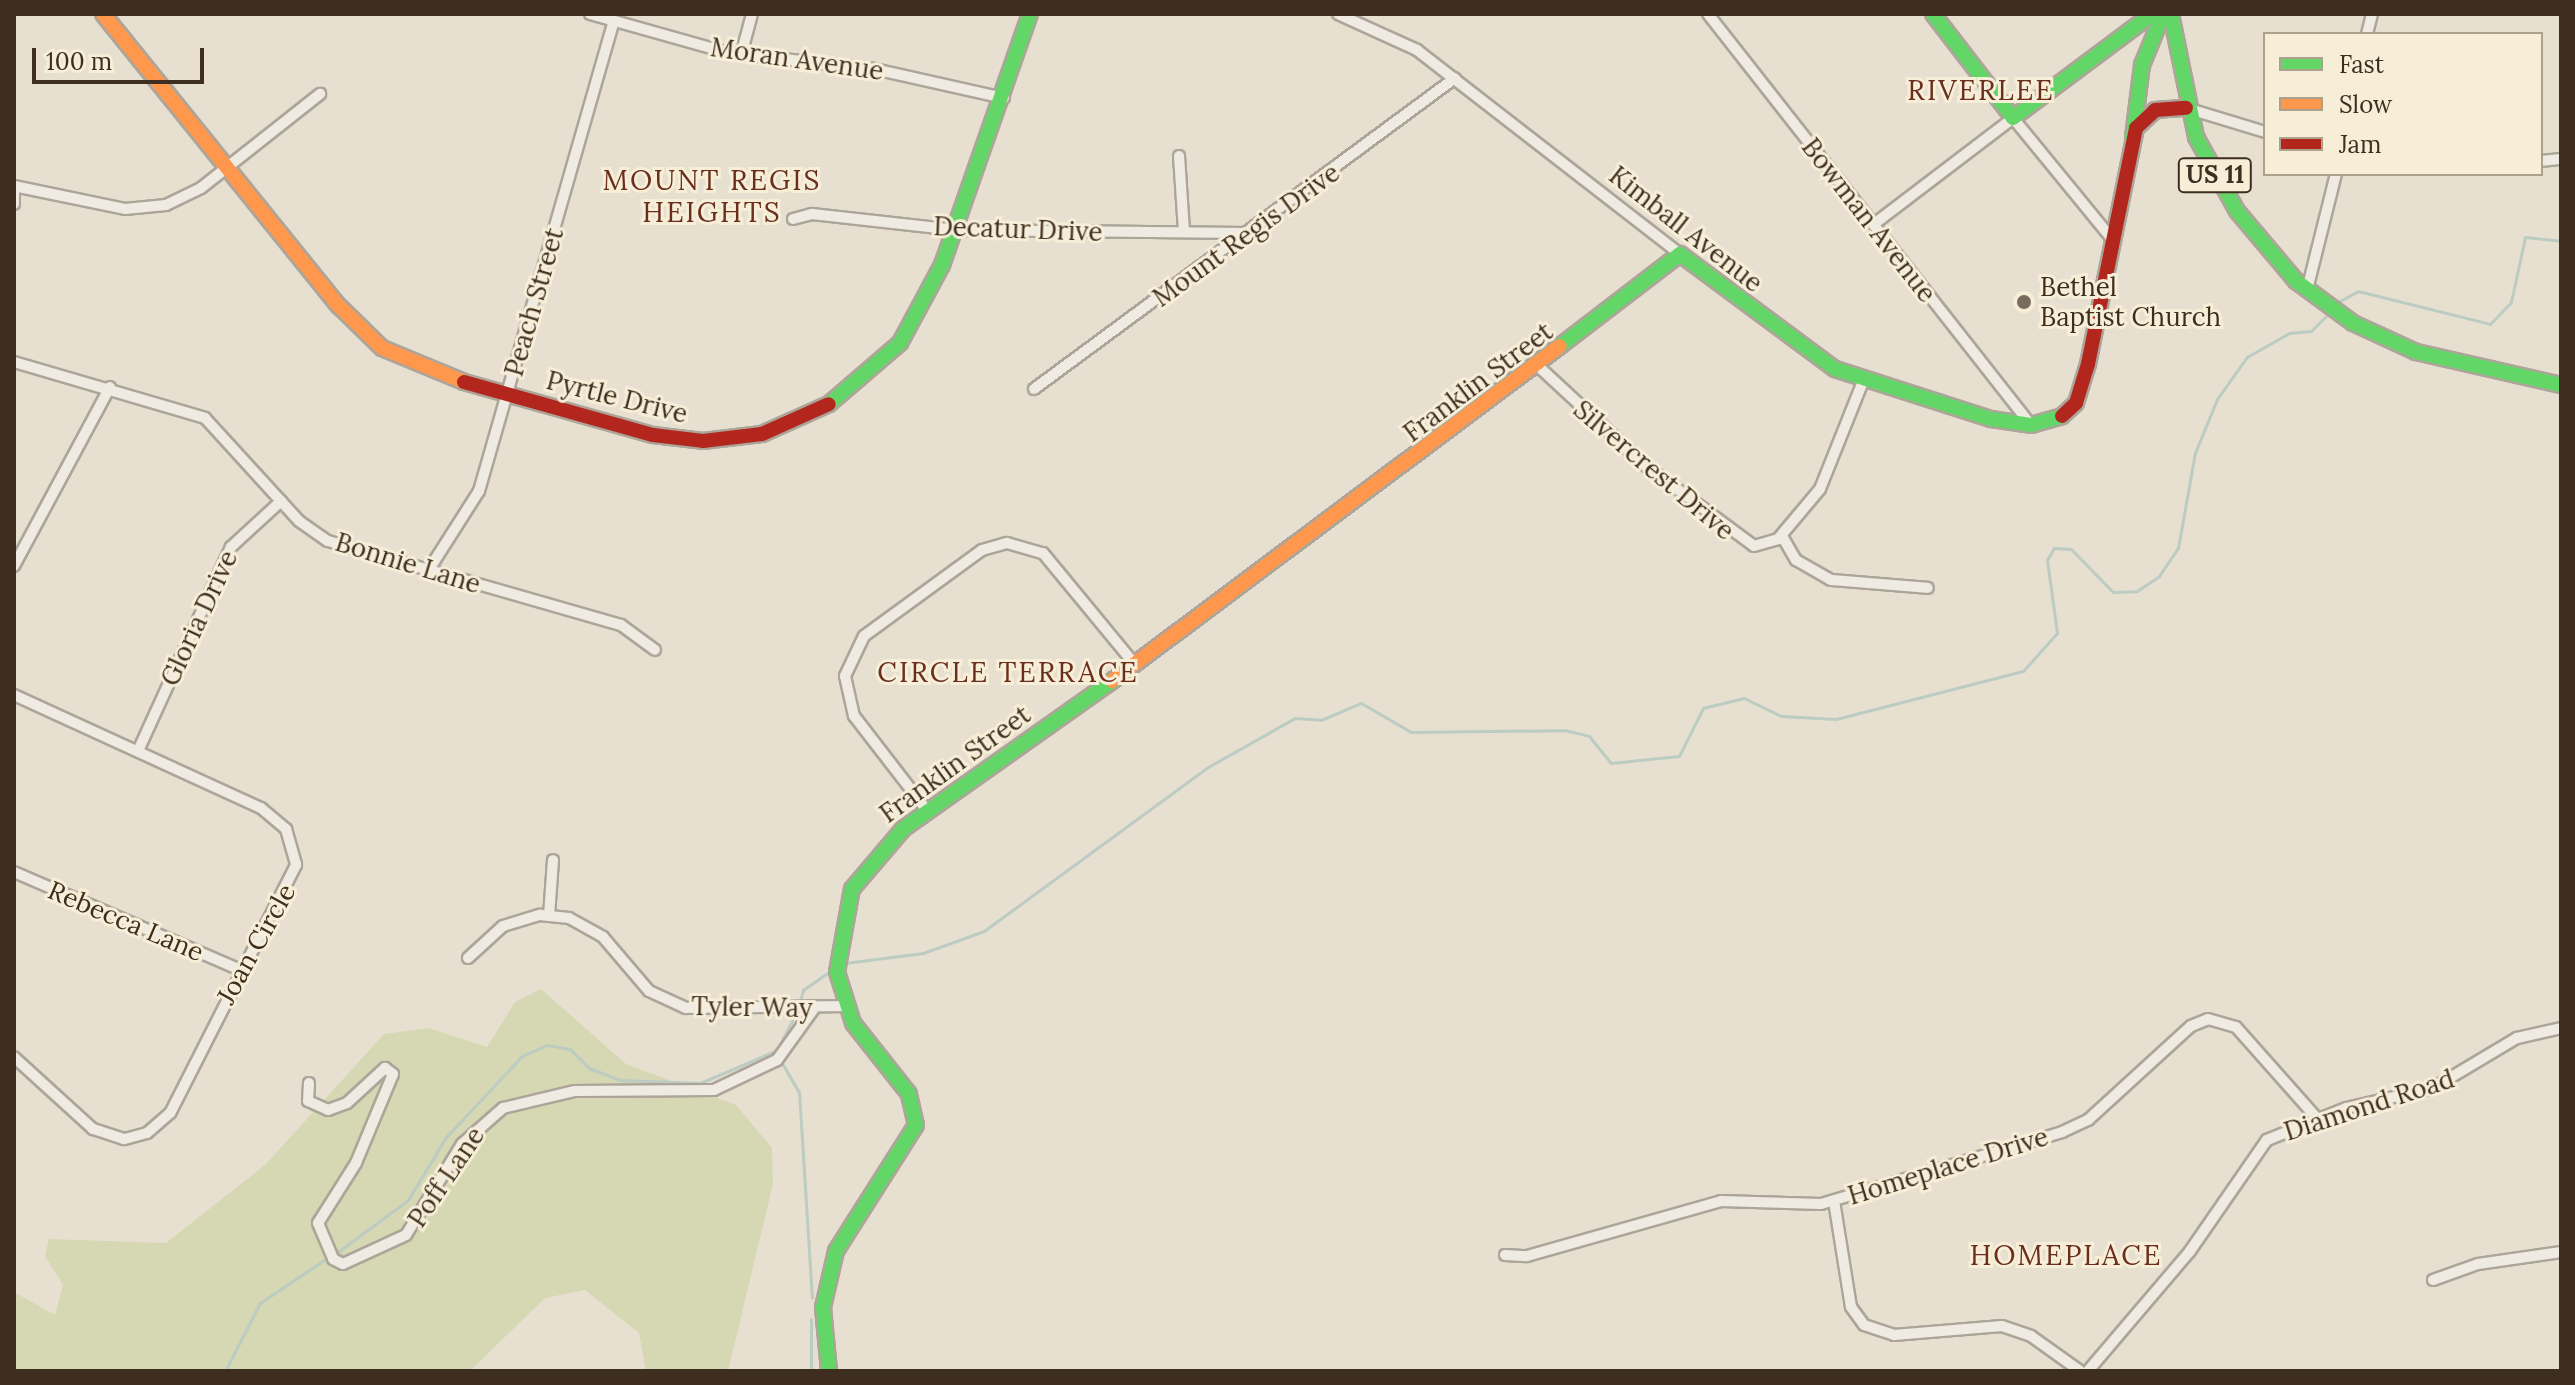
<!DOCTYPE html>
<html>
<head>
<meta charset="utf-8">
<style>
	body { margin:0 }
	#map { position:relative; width:2575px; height:1385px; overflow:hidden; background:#e7e0d1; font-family:Lora,serif }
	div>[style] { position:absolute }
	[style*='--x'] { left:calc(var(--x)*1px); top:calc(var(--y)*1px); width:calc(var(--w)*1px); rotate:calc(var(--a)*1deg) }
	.green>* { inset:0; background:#d6d7b3 }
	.stream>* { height:3px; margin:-1.5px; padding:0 1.5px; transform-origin:1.5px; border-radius:1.5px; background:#bcccc2 }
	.roads { filter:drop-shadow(2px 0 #ada599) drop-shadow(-2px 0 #ada599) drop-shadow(0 2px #ada599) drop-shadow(0 -2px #ada599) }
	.street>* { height:10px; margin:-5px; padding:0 5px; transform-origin:5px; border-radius:5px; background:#efebe3 }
	.fast>* { height:14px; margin:-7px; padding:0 7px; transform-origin:7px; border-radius:7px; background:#63d668 }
	.slow>* { height:14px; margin:-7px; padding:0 7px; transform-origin:7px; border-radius:7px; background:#ff974d }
	.jam>* { height:14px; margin:-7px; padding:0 7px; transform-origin:7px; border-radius:7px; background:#b3261e }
	.dots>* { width:22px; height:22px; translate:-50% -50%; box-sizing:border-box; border:4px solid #f7eed8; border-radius:50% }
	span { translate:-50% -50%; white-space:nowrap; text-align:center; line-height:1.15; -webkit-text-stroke:6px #f7eed8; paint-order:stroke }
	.shield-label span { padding:2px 6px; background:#f7eed8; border:2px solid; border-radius:6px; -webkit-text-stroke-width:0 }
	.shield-label { font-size:24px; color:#3d2e20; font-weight:700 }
	.street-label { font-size:26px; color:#3d2e20 }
	.poi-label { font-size:26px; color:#3d2e20 }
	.left { translate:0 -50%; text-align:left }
	.neighbourhood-label { font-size:28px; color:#6b2e1e; letter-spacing:2px }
	.frame { position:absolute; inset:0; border:16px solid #3d2e20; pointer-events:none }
	.legend { position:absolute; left:2263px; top:32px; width:280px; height:144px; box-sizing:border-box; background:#f7eed8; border:2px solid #ada18e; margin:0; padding:10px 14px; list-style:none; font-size:24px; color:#3d2e20 }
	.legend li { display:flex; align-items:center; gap:16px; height:40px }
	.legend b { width:40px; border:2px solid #ada18e }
	.scale { position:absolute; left:32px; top:48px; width:172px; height:36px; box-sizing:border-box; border:4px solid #3d2e20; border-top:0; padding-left:10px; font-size:24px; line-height:28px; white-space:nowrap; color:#3d2e20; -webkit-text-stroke:6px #f7eed8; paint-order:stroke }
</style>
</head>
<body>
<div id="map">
	<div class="green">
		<div style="clip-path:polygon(541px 989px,626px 1064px,736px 1105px,772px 1148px,773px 1184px,728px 1371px,646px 1371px,639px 1333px,585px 1290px,545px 1298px,470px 1371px,14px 1371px,14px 1292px,55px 1315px,63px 1285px,45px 1256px,49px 1239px,166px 1243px,266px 1164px,384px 1034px,428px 1028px,487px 1047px,515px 1002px)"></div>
	</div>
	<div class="stream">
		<div style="--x:2334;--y:304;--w:27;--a:-28"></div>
		<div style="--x:2358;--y:291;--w:136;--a:14"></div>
		<div style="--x:2490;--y:324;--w:30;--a:-46"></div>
		<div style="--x:2511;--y:302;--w:66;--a:-77.8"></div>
		<div style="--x:2525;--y:237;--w:36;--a:6"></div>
		<div style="--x:845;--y:963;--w:79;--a:-7.3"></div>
		<div style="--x:923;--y:953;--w:65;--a:-19.8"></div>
		<div style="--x:984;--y:931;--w:278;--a:-36.2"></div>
		<div style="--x:1208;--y:767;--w:100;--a:-29.4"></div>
		<div style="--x:1295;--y:718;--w:26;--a:4"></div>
		<div style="--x:1321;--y:720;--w:43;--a:-23"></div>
		<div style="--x:1361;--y:703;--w:58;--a:30.1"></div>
		<div style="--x:1411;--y:732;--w:153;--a:-0.7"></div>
		<div style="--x:1564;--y:730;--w:26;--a:13"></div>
		<div style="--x:1589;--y:736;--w:35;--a:51"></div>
		<div style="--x:1611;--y:763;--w:68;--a:-5.9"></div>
		<div style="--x:1679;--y:756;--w:54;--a:-63.4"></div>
		<div style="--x:1703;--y:708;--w:42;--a:-13.7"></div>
		<div style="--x:1744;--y:698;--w:41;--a:25.9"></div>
		<div style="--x:1781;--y:716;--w:55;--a:3.1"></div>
		<div style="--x:1836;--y:719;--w:193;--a:-14.4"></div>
		<div style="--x:2023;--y:671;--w:51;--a:-48.2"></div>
		<div style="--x:2057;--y:633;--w:74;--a:-97.8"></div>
		<div style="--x:2047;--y:560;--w:14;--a:-60"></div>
		<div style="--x:2054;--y:548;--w:17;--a:3"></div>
		<div style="--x:2071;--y:549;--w:60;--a:45.7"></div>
		<div style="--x:2113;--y:592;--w:24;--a:-2"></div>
		<div style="--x:2137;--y:591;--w:27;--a:-34"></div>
		<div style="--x:2159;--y:576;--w:34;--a:-56"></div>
		<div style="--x:2178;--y:548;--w:97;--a:-79.9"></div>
		<div style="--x:2195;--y:453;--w:58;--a:-67.8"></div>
		<div style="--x:2217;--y:399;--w:52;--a:-54.5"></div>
		<div style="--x:2247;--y:357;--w:48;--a:-29.7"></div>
		<div style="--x:2289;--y:333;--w:22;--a:-5"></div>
		<div style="--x:2311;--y:331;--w:24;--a:-45"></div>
		<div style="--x:799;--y:1004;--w:15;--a:-74"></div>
		<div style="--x:803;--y:990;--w:38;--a:-35"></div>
		<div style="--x:782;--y:1063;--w:34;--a:60"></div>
		<div style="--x:799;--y:1092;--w:206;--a:86.4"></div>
		<div style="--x:335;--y:1254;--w:91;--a:-36.5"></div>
		<div style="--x:408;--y:1200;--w:74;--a:-58.9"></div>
		<div style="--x:446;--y:1137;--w:111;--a:-46.8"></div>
		<div style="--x:522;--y:1056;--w:27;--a:-24"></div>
		<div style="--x:547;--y:1045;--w:23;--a:10"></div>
		<div style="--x:570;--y:1049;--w:27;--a:45"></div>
		<div style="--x:589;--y:1068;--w:33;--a:21"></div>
		<div style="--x:620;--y:1080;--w:80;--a:2.1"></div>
		<div style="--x:700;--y:1083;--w:84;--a:-23.2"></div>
		<div style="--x:777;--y:1050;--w:44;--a:-62.9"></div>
		<div style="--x:811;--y:1319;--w:52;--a:90"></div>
		<div style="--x:225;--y:1371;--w:76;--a:-62.8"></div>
		<div style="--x:260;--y:1303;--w:77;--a:-33.9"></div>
		<div style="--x:2339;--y:1371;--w:87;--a:0"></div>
	</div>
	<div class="roads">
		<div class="street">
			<div style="--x:590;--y:14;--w:144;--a:15.7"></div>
			<div style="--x:729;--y:53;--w:146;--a:6.3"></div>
			<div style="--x:874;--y:69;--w:133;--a:12.6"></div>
			<div style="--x:1338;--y:14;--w:87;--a:24.5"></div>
			<div style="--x:1417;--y:50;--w:333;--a:37.8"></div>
			<div style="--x:1708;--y:14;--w:523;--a:51.84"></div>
			<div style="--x:2367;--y:34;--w:21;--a:-76"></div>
			<div style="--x:741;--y:55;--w:42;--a:-75"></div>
			<div style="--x:2186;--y:108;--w:83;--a:16.9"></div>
			<div style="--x:1179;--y:156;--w:76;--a:86.2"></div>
			<div style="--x:2541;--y:161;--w:20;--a:-6"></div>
			<div style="--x:14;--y:186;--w:113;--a:11.7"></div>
			<div style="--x:125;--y:209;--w:41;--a:-5.6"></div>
			<div style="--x:166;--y:205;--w:39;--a:-26"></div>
			<div style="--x:201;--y:188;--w:152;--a:-38.3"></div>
			<div style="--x:14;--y:204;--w:18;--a:-90"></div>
			<div style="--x:793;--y:219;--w:20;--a:-15"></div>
			<div style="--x:812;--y:214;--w:145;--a:6.3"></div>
			<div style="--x:956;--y:230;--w:290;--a:0.6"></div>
			<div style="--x:1874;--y:224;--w:175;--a:-37.3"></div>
			<div style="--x:2013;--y:118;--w:158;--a:50.7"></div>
			<div style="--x:2307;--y:290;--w:120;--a:-76"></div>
			<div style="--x:14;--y:362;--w:199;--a:16.3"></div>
			<div style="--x:205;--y:418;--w:139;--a:47.6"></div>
			<div style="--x:299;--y:521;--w:35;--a:35"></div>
			<div style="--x:328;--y:541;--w:305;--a:16"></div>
			<div style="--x:621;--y:625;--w:42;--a:36.3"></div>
			<div style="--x:1538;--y:366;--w:147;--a:42.8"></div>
			<div style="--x:1646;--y:466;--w:134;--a:36.5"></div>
			<div style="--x:1754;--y:546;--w:25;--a:-16"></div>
			<div style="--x:1778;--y:539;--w:65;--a:-50"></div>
			<div style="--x:1820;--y:489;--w:118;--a:-68.2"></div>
			<div style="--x:1034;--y:389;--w:523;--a:-36.45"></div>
			<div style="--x:1782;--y:536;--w:28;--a:60"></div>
			<div style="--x:1796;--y:560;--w:40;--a:29.7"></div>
			<div style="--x:1831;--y:580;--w:97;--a:4.7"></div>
			<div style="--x:14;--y:566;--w:203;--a:-61.8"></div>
			<div style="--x:428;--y:571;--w:95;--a:-57.5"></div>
			<div style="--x:479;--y:491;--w:489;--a:-74"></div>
			<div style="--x:14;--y:695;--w:272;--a:24.6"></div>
			<div style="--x:261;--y:808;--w:33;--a:40"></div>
			<div style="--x:286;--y:829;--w:37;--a:74"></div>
			<div style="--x:296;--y:865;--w:278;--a:116.9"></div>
			<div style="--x:170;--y:1113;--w:30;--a:139"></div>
			<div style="--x:147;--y:1133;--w:24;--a:165"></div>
			<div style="--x:124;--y:1139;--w:33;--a:-162"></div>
			<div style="--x:93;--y:1129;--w:107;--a:-137.7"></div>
			<div style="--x:138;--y:751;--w:224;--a:-65.5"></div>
			<div style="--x:231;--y:547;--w:68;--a:-42.6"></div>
			<div style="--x:926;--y:809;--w:118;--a:-127.7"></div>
			<div style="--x:854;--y:716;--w:41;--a:-102.7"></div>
			<div style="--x:845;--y:676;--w:44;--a:-64.6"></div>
			<div style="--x:864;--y:636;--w:146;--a:-36.1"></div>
			<div style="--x:982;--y:550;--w:26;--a:-16"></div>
			<div style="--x:1007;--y:543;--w:37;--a:16"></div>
			<div style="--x:1043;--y:553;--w:146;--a:50.5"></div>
			<div style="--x:14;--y:872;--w:244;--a:23.4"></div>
			<div style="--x:549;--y:916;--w:56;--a:-85.9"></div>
			<div style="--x:468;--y:958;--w:47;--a:-42.4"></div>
			<div style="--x:503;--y:926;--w:39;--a:-17"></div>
			<div style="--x:540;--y:915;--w:29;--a:6"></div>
			<div style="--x:569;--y:918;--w:39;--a:29"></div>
			<div style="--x:603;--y:937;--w:71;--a:49.6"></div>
			<div style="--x:649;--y:991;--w:41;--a:24.7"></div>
			<div style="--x:686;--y:1008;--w:158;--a:-0.7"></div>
			<div style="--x:309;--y:1083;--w:18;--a:93"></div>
			<div style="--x:308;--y:1101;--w:22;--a:24"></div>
			<div style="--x:328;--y:1110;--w:20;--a:-20"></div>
			<div style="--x:347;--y:1103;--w:52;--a:-42.6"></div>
			<div style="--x:385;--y:1068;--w:10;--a:37"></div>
			<div style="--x:393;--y:1074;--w:96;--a:112.6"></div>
			<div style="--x:356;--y:1163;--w:71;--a:122.3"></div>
			<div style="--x:318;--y:1223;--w:39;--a:67"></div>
			<div style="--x:333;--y:1259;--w:11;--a:27"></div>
			<div style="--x:343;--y:1264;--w:69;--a:-24.7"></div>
			<div style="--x:406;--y:1235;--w:107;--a:-58.4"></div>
			<div style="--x:462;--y:1144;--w:55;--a:-41.3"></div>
			<div style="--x:503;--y:1108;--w:74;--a:-13.3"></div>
			<div style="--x:575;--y:1091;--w:139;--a:-0.4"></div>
			<div style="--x:714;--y:1090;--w:70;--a:-25.5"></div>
			<div style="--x:777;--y:1060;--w:62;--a:-54.2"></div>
			<div style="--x:1834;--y:1201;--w:107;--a:80.9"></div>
			<div style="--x:1851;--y:1307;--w:22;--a:54"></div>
			<div style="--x:1864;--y:1325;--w:32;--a:18"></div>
			<div style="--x:1894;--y:1335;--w:108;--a:-4.8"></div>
			<div style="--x:2002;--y:1326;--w:31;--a:19"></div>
			<div style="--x:2031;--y:1336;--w:60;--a:35.5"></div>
			<div style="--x:1505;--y:1255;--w:22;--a:3"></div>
			<div style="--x:1527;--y:1256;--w:202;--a:-15.8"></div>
			<div style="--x:1721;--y:1201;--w:100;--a:1.7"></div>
			<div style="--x:1821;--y:1204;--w:252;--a:-16.6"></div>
			<div style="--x:2062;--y:1132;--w:29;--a:-25"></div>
			<div style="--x:2088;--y:1120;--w:139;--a:-42.4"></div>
			<div style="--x:2191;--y:1026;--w:18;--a:-22"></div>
			<div style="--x:2208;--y:1019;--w:29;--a:16"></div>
			<div style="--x:2236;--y:1027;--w:120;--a:48.4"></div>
			<div style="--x:2433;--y:1280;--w:48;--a:-19.6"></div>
			<div style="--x:2478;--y:1264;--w:84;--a:-8.2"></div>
			<div style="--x:2088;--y:1371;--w:157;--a:-49.6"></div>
			<div style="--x:2190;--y:1251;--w:135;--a:-55.3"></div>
			<div style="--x:2267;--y:1140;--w:85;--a:-22.1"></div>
			<div style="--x:2346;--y:1108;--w:89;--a:-12.9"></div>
			<div style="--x:2433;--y:1088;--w:98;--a:-30.8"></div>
			<div style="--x:2517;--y:1038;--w:45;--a:-12.8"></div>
		</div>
		<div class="fast">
			<div style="--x:1933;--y:14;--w:131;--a:52.4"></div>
			<div style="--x:2013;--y:118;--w:174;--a:-36.8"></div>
			<div style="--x:2171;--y:14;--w:126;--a:78.5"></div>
			<div style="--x:2196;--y:137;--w:85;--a:61"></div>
			<div style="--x:2237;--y:211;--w:92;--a:49.9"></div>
			<div style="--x:2296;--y:281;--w:71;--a:36.4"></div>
			<div style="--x:2353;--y:323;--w:69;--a:24.7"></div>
			<div style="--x:2416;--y:352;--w:149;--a:12.8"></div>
			<div style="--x:2133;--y:137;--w:73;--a:-82.9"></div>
			<div style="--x:2142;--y:65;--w:55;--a:-67.6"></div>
			<div style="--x:1560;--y:346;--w:151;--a:-37.5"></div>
			<div style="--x:1680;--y:254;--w:193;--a:36.6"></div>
			<div style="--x:1835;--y:369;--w:164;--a:17.8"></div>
			<div style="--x:1991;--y:419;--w:40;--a:8.5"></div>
			<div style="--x:2031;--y:425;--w:32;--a:-16"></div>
			<div style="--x:829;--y:404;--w:94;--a:-40.7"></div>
			<div style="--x:900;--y:343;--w:89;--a:-61.7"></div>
			<div style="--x:942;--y:265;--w:266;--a:-70.7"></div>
			<div style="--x:829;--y:1371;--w:64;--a:-95.4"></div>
			<div style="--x:823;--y:1307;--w:57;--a:-76.9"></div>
			<div style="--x:836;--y:1251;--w:149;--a:-57.6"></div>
			<div style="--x:916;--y:1125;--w:32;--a:-103"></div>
			<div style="--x:909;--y:1094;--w:90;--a:-128.3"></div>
			<div style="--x:853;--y:1023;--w:53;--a:-107.4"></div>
			<div style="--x:837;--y:972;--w:84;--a:-79.8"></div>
			<div style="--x:852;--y:889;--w:79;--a:-49.6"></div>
			<div style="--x:903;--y:829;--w:256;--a:-35.3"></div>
		</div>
		<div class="slow">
			<div style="--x:103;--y:14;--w:375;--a:51.1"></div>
			<div style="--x:339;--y:306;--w:60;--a:44.3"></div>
			<div style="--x:382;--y:348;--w:89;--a:22.5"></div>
			<div style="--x:1112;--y:681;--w:559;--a:-36.79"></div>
		</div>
		<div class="jam">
			<div style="--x:464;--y:382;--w:196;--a:15.7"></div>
			<div style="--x:653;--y:435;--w:50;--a:6.8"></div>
			<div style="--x:703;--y:441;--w:59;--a:-6.8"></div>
			<div style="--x:762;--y:434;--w:73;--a:-24.1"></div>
			<div style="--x:2062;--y:416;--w:19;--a:-43"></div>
			<div style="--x:2076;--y:403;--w:41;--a:-72.9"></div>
			<div style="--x:2088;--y:364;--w:241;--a:-78.5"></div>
			<div style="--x:2136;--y:128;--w:26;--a:-43"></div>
			<div style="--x:2155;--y:110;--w:31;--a:-4"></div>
		</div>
	</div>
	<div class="dots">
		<div style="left:2024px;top:302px;background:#786c5e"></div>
	</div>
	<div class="shield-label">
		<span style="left:2215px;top:175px">US 11</span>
	</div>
	<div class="street-label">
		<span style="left:797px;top:59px;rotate:8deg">Moran Avenue</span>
		<span style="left:1869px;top:220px;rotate:52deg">Bowman Avenue</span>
		<span style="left:1018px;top:229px;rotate:2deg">Decatur Drive</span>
		<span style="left:1686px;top:229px;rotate:38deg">Kimball Avenue</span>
		<span style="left:1246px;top:235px;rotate:-36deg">Mount Regis Drive</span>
		<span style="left:534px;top:302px;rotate:-74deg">Peach Street</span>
		<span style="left:1478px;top:382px;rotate:-37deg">Franklin Street</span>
		<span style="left:617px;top:397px;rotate:14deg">Pyrtle Drive</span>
		<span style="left:1654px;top:470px;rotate:40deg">Silvercrest Drive</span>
		<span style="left:408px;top:563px;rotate:17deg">Bonnie Lane</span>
		<span style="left:199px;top:618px;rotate:-65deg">Gloria Drive</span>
		<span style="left:955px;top:764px;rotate:-36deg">Franklin Street</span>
		<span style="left:126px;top:921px;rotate:23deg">Rebecca Lane</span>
		<span style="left:256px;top:944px;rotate:-61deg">Joan Circle</span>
		<span style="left:752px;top:1007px;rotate:1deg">Tyler Way</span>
		<span style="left:2369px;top:1105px;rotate:-18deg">Diamond Road</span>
		<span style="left:1948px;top:1166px;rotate:-17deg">Homeplace Drive</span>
		<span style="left:446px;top:1177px;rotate:-56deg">Poff Lane</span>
	</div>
	<div class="poi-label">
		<span class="left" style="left:2040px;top:302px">Bethel<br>Baptist Church</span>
	</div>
	<div class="neighbourhood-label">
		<span style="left:1981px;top:90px">RIVERLEE</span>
		<span style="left:712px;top:196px">MOUNT REGIS<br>HEIGHTS</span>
		<span style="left:1008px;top:672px">CIRCLE TERRACE</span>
		<span style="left:2066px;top:1255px">HOMEPLACE</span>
	</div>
	<div class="frame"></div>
	<ul class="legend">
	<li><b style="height:10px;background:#63d668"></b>Fast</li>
	<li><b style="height:10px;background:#ff974d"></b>Slow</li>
	<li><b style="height:10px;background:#b3261e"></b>Jam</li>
	</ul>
	<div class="scale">100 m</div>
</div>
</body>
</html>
